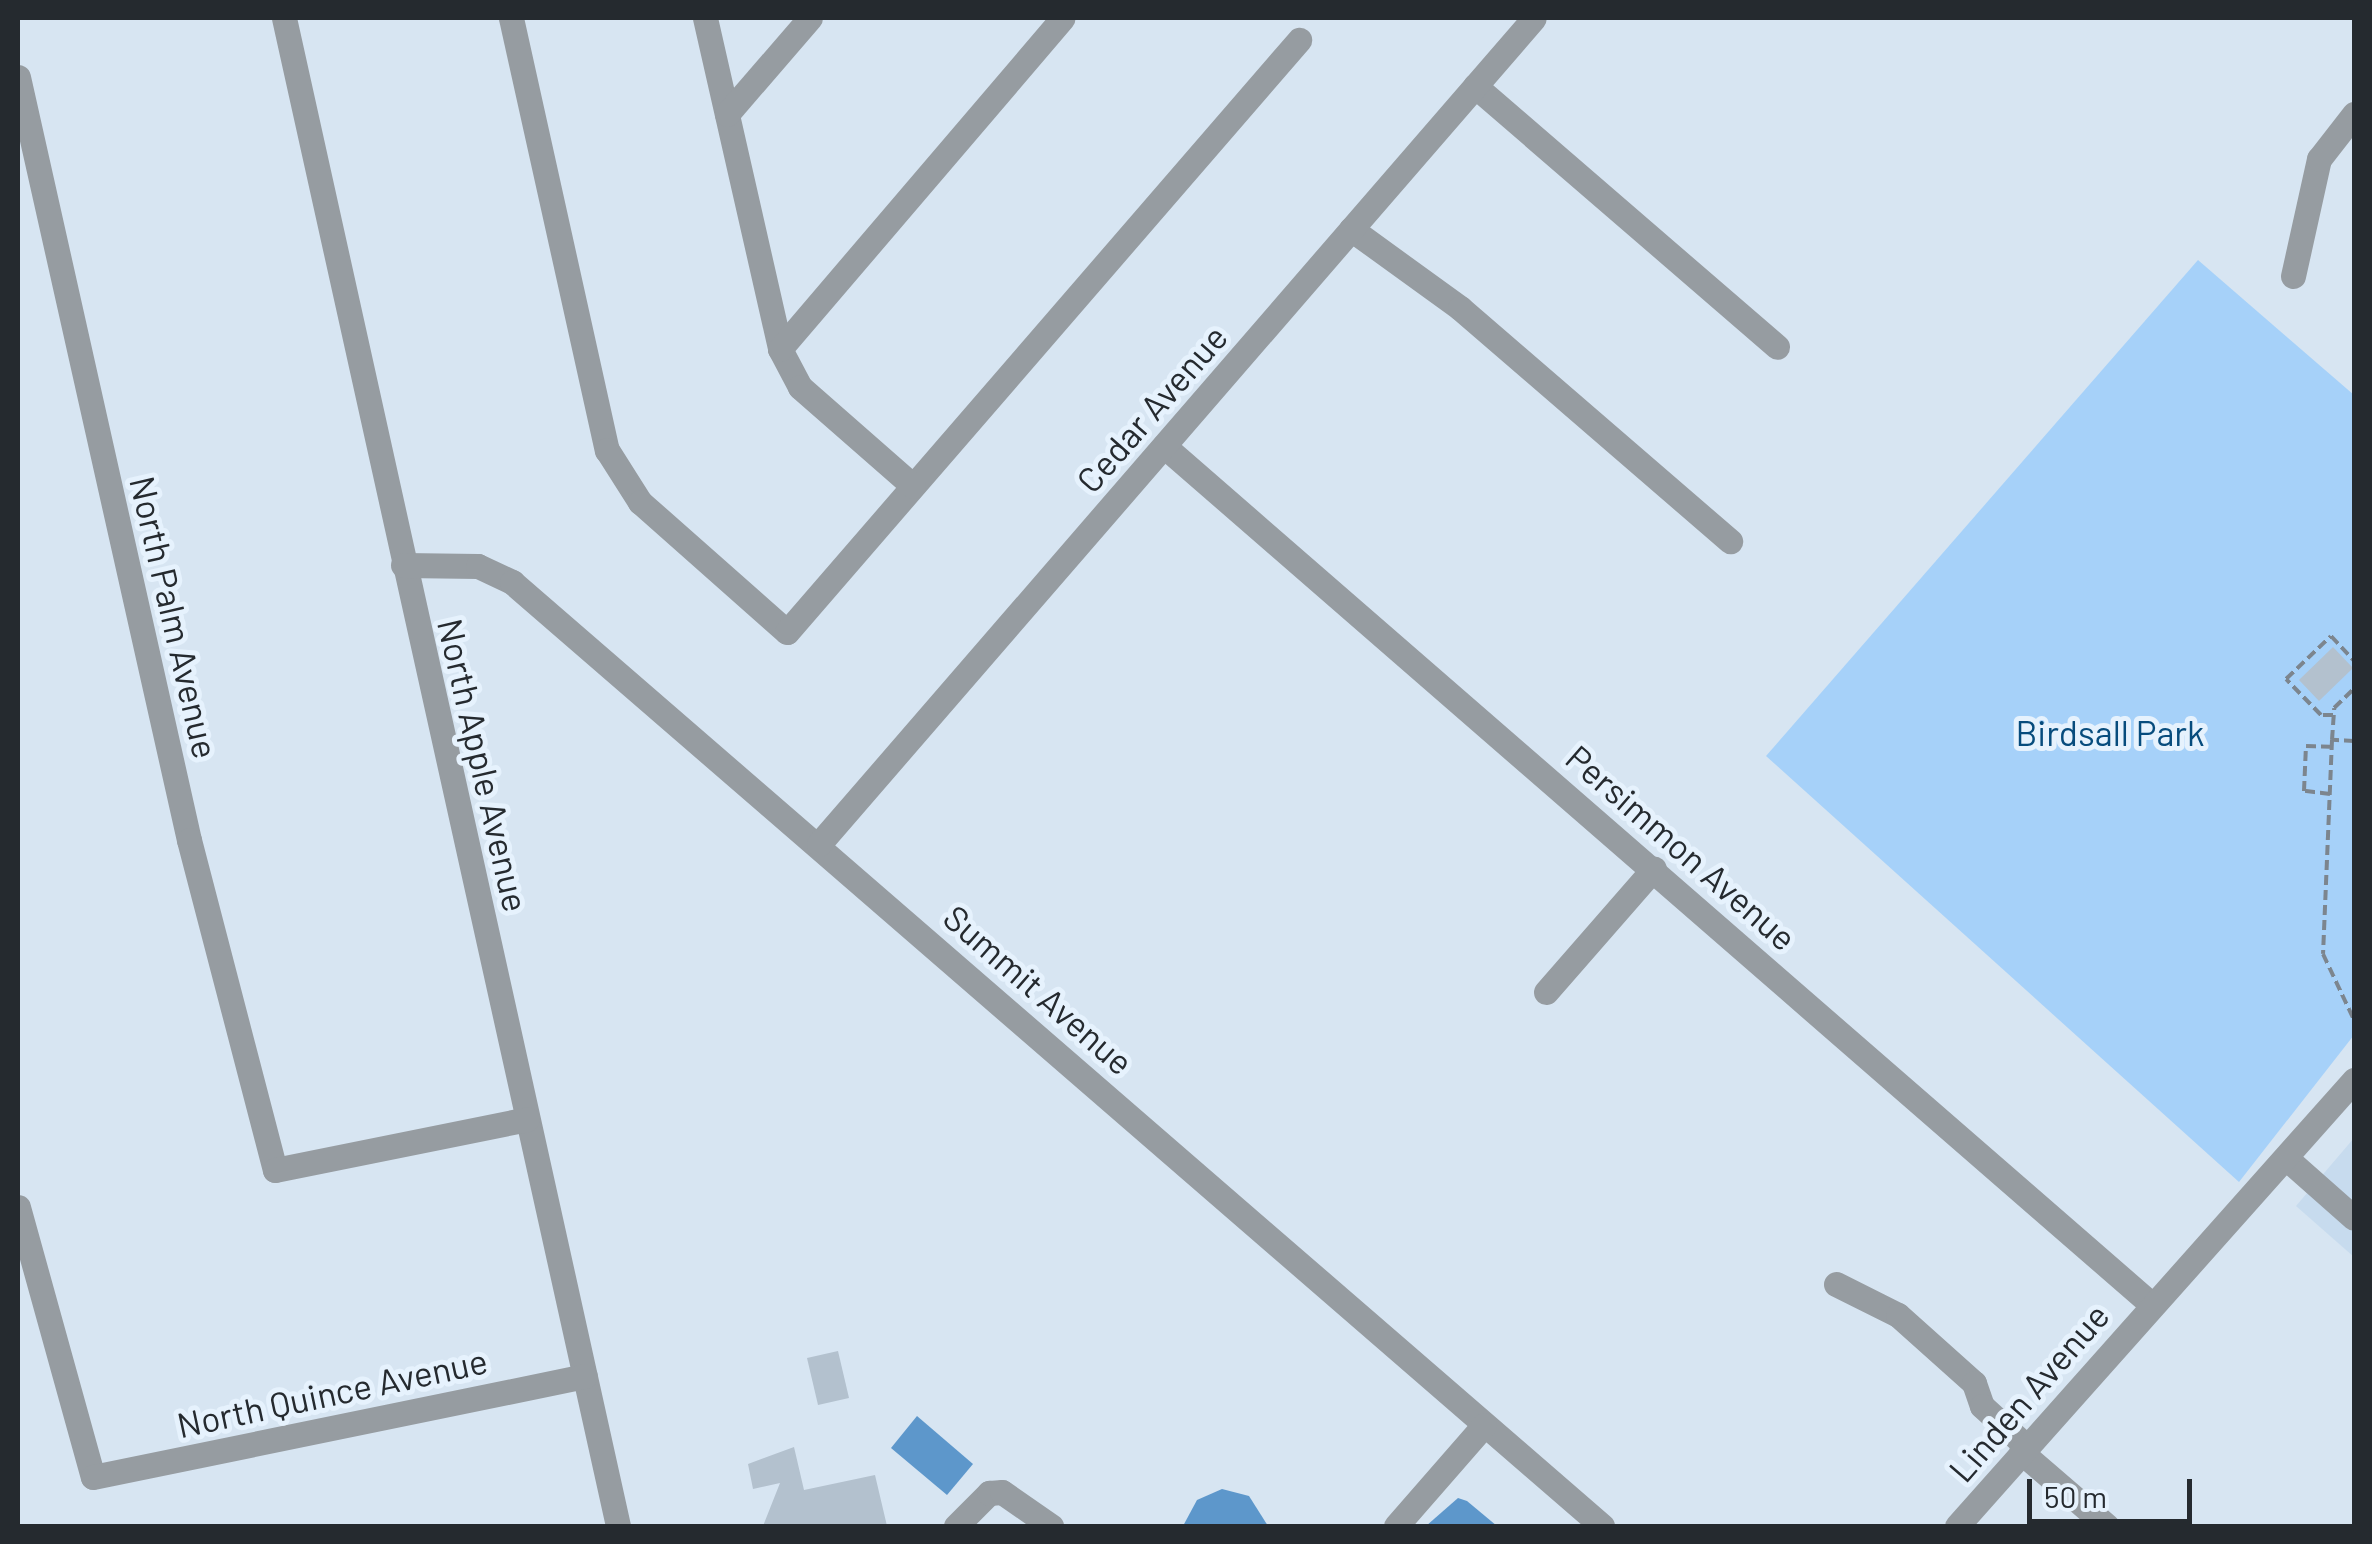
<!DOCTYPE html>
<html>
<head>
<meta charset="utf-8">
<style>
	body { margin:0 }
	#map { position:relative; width:2372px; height:1544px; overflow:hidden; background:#d7e5f2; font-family:Barlow,sans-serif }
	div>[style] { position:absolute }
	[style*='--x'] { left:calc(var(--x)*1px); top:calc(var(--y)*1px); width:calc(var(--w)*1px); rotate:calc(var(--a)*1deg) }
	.built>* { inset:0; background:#c7dbee }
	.green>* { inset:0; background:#a6d1f9 }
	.water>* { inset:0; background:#5d97cb }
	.building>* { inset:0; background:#b3c1ce }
	.path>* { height:4px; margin-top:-2px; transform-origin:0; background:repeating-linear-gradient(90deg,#7c858e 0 10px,transparent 0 15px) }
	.minor>* { height:25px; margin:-12.5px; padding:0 12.5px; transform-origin:12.5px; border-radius:12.5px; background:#969ca1 }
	span { translate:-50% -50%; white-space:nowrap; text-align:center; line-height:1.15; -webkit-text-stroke:10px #e6f2fd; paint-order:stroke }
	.street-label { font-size:35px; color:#252a2f }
	.park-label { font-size:35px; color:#074c7d }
	.frame { position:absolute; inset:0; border:20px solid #252a2f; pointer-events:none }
	.scale { position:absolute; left:2027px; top:1479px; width:165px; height:45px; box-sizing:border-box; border:5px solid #252a2f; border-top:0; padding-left:12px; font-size:30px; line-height:35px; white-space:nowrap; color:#252a2f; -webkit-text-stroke:8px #e6f2fd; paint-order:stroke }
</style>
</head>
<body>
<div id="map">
	<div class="built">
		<div style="clip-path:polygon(2354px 1138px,2354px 1257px,2296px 1206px)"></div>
	</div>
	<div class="green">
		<div style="clip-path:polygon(2198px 260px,2354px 395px,2354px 1035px,2239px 1182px,1766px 756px)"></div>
	</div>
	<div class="water">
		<div style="clip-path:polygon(917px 1416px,973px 1464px,947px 1495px,891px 1448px)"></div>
		<div style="clip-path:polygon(1222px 1489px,1249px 1496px,1268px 1526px,1183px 1526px,1197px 1500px)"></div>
		<div style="clip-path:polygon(1458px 1498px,1467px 1501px,1497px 1526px,1426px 1526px)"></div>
	</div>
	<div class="building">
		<div style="clip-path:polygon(2333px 647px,2353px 668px,2319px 701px,2299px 680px)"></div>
		<div style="clip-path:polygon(838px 1351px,849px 1398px,818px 1405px,807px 1358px)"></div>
		<div style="clip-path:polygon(794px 1447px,804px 1490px,875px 1475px,887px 1526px,763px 1526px,780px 1483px,753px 1489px,748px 1464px)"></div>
	</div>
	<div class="path">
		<div style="--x:2333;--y:715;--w:12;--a:180"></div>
		<div style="--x:2321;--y:715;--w:50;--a:-134.2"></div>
		<div style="--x:2286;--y:679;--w:62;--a:-43.7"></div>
		<div style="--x:2331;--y:636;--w:34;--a:47"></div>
		<div style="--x:2332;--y:740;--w:32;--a:-86"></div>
		<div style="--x:2334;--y:708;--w:28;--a:-44"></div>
		<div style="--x:2354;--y:741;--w:22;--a:-177"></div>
		<div style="--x:2332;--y:740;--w:214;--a:92.4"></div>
		<div style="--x:2323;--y:954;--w:73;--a:64.8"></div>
		<div style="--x:2330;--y:794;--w:26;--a:-173"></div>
		<div style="--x:2304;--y:791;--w:45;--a:-87.5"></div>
		<div style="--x:2306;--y:746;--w:24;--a:2"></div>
	</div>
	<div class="minor">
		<div style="--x:284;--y:18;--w:1545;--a:77.51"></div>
		<div style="--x:511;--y:18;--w:443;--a:77.5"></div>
		<div style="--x:607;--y:450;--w:62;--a:57.6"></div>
		<div style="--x:640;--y:502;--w:196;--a:41.5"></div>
		<div style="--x:787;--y:632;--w:783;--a:-49.14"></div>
		<div style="--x:705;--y:18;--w:339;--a:77.2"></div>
		<div style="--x:780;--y:349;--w:43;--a:62.2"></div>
		<div style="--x:800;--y:387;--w:150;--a:41.2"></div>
		<div style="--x:18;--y:77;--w:782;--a:77.37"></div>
		<div style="--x:189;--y:840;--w:341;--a:75.4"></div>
		<div style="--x:275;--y:1170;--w:257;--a:-11.4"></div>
		<div style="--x:1475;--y:86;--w:399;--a:40.8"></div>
		<div style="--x:727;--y:114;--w:127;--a:-49.2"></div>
		<div style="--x:1351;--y:229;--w:135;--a:35.9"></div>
		<div style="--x:1460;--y:308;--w:357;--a:40.8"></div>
		<div style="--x:2293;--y:276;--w:120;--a:-77.5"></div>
		<div style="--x:2319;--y:159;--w:57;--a:-52.1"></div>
		<div style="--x:780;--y:349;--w:435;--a:-49.5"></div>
		<div style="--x:1164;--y:446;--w:1308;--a:41"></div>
		<div style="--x:403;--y:565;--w:75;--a:0.8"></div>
		<div style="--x:478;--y:566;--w:38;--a:25"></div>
		<div style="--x:512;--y:582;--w:1442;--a:40.89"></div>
		<div style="--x:819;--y:844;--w:1092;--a:-49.12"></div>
		<div style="--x:1546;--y:992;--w:164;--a:-48.9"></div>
		<div style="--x:2287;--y:1159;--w:89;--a:41.4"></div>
		<div style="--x:18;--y:1207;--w:280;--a:74.5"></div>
		<div style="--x:93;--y:1477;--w:502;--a:-11.6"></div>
		<div style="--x:1836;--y:1284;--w:69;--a:26.6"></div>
		<div style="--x:1898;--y:1315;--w:102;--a:41.8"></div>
		<div style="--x:1974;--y:1383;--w:24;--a:71"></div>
		<div style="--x:1982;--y:1406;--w:59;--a:42.3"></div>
		<div style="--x:2021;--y:1452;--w:113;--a:40.7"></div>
		<div style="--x:956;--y:1526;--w:47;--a:-45"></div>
		<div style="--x:989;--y:1493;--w:13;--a:-4"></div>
		<div style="--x:1002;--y:1492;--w:60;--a:34.8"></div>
		<div style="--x:1396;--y:1526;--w:134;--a:-48.9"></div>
		<div style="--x:1957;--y:1526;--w:597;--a:-48.33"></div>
	</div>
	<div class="street-label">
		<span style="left:1151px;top:408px;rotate:-49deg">Cedar Avenue</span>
		<span style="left:175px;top:617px;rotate:77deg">North Palm Avenue</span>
		<span style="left:484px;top:765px;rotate:77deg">North Apple Avenue</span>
		<span style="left:1682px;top:847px;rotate:41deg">Persimmon Avenue</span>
		<span style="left:1039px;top:989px;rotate:41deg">Summit Avenue</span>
		<span style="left:332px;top:1392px;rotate:-12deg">North Quince Avenue</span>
		<span style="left:2028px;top:1392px;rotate:-49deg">Linden Avenue</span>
	</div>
	<div class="park-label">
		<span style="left:2110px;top:732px">Birdsall Park</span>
	</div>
	<div class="frame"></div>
	<div class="scale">50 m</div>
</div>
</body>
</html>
